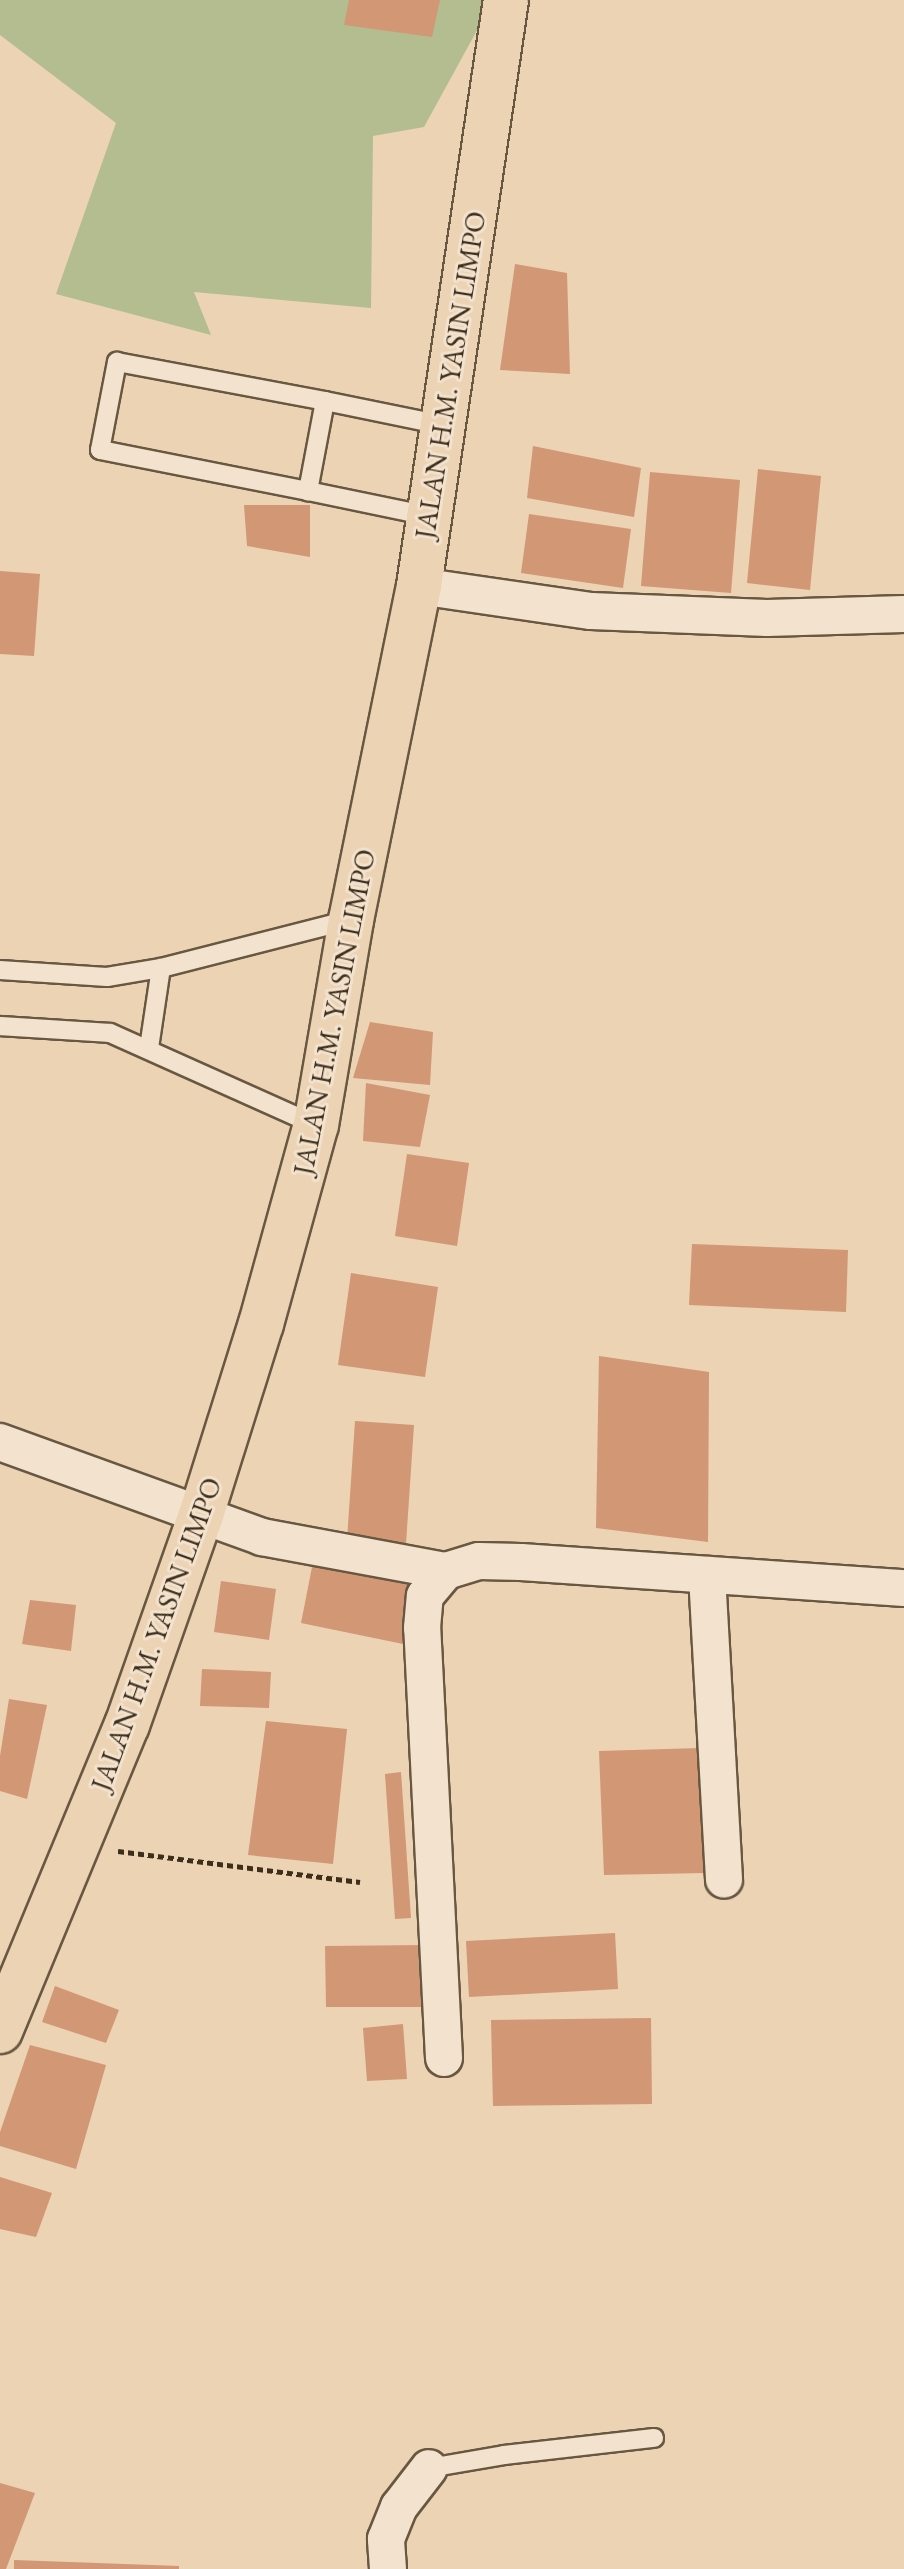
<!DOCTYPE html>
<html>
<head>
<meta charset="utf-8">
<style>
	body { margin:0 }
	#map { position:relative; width:904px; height:2569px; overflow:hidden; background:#ebd3b4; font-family:"EB Garamond",serif }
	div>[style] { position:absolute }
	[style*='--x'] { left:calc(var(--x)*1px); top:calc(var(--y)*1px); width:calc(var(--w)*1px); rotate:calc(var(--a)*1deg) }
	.green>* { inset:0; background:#b3bd90 }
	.building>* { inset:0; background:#d29775 }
	.path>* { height:5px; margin-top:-2.5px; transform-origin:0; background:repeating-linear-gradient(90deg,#3d2e1b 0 6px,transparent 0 10px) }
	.roads { filter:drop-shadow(2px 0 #685741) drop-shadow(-2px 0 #685741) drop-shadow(0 2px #685741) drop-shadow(0 -2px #685741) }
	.lane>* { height:18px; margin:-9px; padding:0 9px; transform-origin:9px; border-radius:9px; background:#f2e2ce }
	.street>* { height:36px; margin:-18px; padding:0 18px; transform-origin:18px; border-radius:18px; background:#f2e2ce }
	.primary>* { height:44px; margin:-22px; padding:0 22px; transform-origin:22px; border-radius:22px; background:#ebd3b4 }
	span { translate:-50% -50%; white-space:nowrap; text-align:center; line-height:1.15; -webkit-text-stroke:6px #f2e2ce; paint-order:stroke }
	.street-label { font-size:28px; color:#3d2e1b }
</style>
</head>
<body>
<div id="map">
	<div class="green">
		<div style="clip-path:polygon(0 0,483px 0,481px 23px,424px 127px,373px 136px,371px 308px,194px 292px,211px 335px,56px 294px,116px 123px,0 35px)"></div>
	</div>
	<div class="building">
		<div style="clip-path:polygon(349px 0,440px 0,432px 37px,344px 25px)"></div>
		<div style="clip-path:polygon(515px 264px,567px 273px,570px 374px,500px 370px)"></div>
		<div style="clip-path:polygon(533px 446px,641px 468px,634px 517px,527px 498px)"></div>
		<div style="clip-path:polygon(758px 469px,821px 476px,810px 590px,747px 583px)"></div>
		<div style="clip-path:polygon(650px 472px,740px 480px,731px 593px,641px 586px)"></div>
		<div style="clip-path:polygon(244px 505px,310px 505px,310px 557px,247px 546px)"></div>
		<div style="clip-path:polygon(529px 514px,631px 529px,623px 588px,521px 573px)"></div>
		<div style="clip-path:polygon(0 571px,40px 574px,34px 656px,0 654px)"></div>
		<div style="clip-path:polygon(370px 1022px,433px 1032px,430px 1085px,353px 1078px)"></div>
		<div style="clip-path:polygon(366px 1083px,430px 1095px,420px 1147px,363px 1141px)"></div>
		<div style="clip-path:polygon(407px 1154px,469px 1163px,457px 1246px,395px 1236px)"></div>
		<div style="clip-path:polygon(692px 1244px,848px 1250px,846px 1312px,689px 1305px)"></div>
		<div style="clip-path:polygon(351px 1273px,438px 1287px,425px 1377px,338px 1365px)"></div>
		<div style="clip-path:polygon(599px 1356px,709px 1372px,708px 1542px,596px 1528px)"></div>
		<div style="clip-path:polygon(355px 1421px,414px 1425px,406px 1544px,347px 1540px)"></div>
		<div style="clip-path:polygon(313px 1562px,411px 1579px,408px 1645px,301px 1623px)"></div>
		<div style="clip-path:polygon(221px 1581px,276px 1589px,269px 1640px,214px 1632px)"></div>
		<div style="clip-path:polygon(30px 1600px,76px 1605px,71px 1651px,22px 1644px)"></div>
		<div style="clip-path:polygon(202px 1669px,271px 1672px,269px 1708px,200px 1706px)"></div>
		<div style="clip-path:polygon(9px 1699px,47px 1705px,27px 1799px,0 1791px,0 1756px)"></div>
		<div style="clip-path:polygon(266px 1721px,347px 1729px,333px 1864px,248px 1855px)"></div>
		<div style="clip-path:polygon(701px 1748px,705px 1873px,604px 1875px,599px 1751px)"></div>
		<div style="clip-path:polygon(401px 1772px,411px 1918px,395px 1919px,385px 1774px)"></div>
		<div style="clip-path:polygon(615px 1933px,618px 1989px,469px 1997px,466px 1941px)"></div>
		<div style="clip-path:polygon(424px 1945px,425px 2007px,326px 2007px,325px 1946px)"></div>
		<div style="clip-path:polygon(55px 1986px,119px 2010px,106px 2043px,42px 2022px)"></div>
		<div style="clip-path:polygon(651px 2018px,652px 2104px,493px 2106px,491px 2020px)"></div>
		<div style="clip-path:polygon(403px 2024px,407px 2079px,367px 2081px,363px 2028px)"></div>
		<div style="clip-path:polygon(30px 2045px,106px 2065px,76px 2169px,0 2146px,0 2132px)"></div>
		<div style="clip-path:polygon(0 2177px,52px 2193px,36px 2237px,0 2229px)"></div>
		<div style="clip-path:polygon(0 2483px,35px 2493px,6px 2569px,0 2569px)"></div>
		<div style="clip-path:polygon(14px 2560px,179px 2566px,179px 2569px,14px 2569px)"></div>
	</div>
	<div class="path">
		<div style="--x:118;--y:1851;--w:244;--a:7.3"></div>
	</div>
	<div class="roads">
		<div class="lane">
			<div style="--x:325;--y:401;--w:92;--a:100.7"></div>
			<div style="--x:308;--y:491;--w:212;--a:-168.8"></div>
			<div style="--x:100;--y:450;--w:90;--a:-79.1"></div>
			<div style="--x:117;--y:362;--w:212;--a:10.6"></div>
			<div style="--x:325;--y:401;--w:119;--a:11.6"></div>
			<div style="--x:308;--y:491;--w:124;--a:11.7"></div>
			<div style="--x:0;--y:970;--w:107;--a:3.7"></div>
			<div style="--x:107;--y:977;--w:55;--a:-9.5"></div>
			<div style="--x:161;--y:968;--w:195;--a:-14.3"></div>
			<div style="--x:0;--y:1026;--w:110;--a:3.6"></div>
			<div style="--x:110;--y:1033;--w:226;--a:24.1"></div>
			<div style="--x:149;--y:1048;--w:81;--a:-81.5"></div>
			<div style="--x:429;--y:2468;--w:76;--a:-9.8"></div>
			<div style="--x:504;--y:2455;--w:151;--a:-6.5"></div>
		</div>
		<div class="street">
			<div style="--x:419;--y:586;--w:174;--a:8.3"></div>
			<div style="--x:591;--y:611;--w:176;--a:2.3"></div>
			<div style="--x:767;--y:618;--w:137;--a:-1.7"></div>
			<div style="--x:0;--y:1442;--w:279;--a:19.9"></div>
			<div style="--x:262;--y:1537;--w:187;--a:10.5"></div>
			<div style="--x:707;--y:1575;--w:305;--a:86.8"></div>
			<div style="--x:444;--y:2058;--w:431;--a:-92.9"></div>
			<div style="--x:422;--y:1628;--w:32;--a:-85"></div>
			<div style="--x:425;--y:1596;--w:33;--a:-50"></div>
			<div style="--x:446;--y:1571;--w:34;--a:-17"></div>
			<div style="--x:479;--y:1561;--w:42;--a:1.4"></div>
			<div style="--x:521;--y:1562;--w:384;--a:3.9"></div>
			<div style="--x:388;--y:2569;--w:30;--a:-94"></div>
			<div style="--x:386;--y:2539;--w:35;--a:-68"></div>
			<div style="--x:399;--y:2507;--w:49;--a:-52.4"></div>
		</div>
		<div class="primary">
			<div style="--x:0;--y:2031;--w:331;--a:-67.5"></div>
			<div style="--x:127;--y:1725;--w:223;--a:-70.6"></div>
			<div style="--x:201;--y:1515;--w:200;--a:-72.6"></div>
			<div style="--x:261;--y:1324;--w:206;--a:-74.6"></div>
			<div style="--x:316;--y:1125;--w:208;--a:-80.3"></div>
			<div style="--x:351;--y:920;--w:341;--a:-78.5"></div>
			<div style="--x:419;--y:586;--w:592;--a:-81.56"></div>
		</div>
	</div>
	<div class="street-label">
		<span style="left:450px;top:375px;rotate:-81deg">JALAN H.M. YASIN LIMPO</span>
		<span style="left:334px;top:1012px;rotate:-79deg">JALAN H.M. YASIN LIMPO</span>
		<span style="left:156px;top:1634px;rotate:-70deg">JALAN H.M. YASIN LIMPO</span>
	</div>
</div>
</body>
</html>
